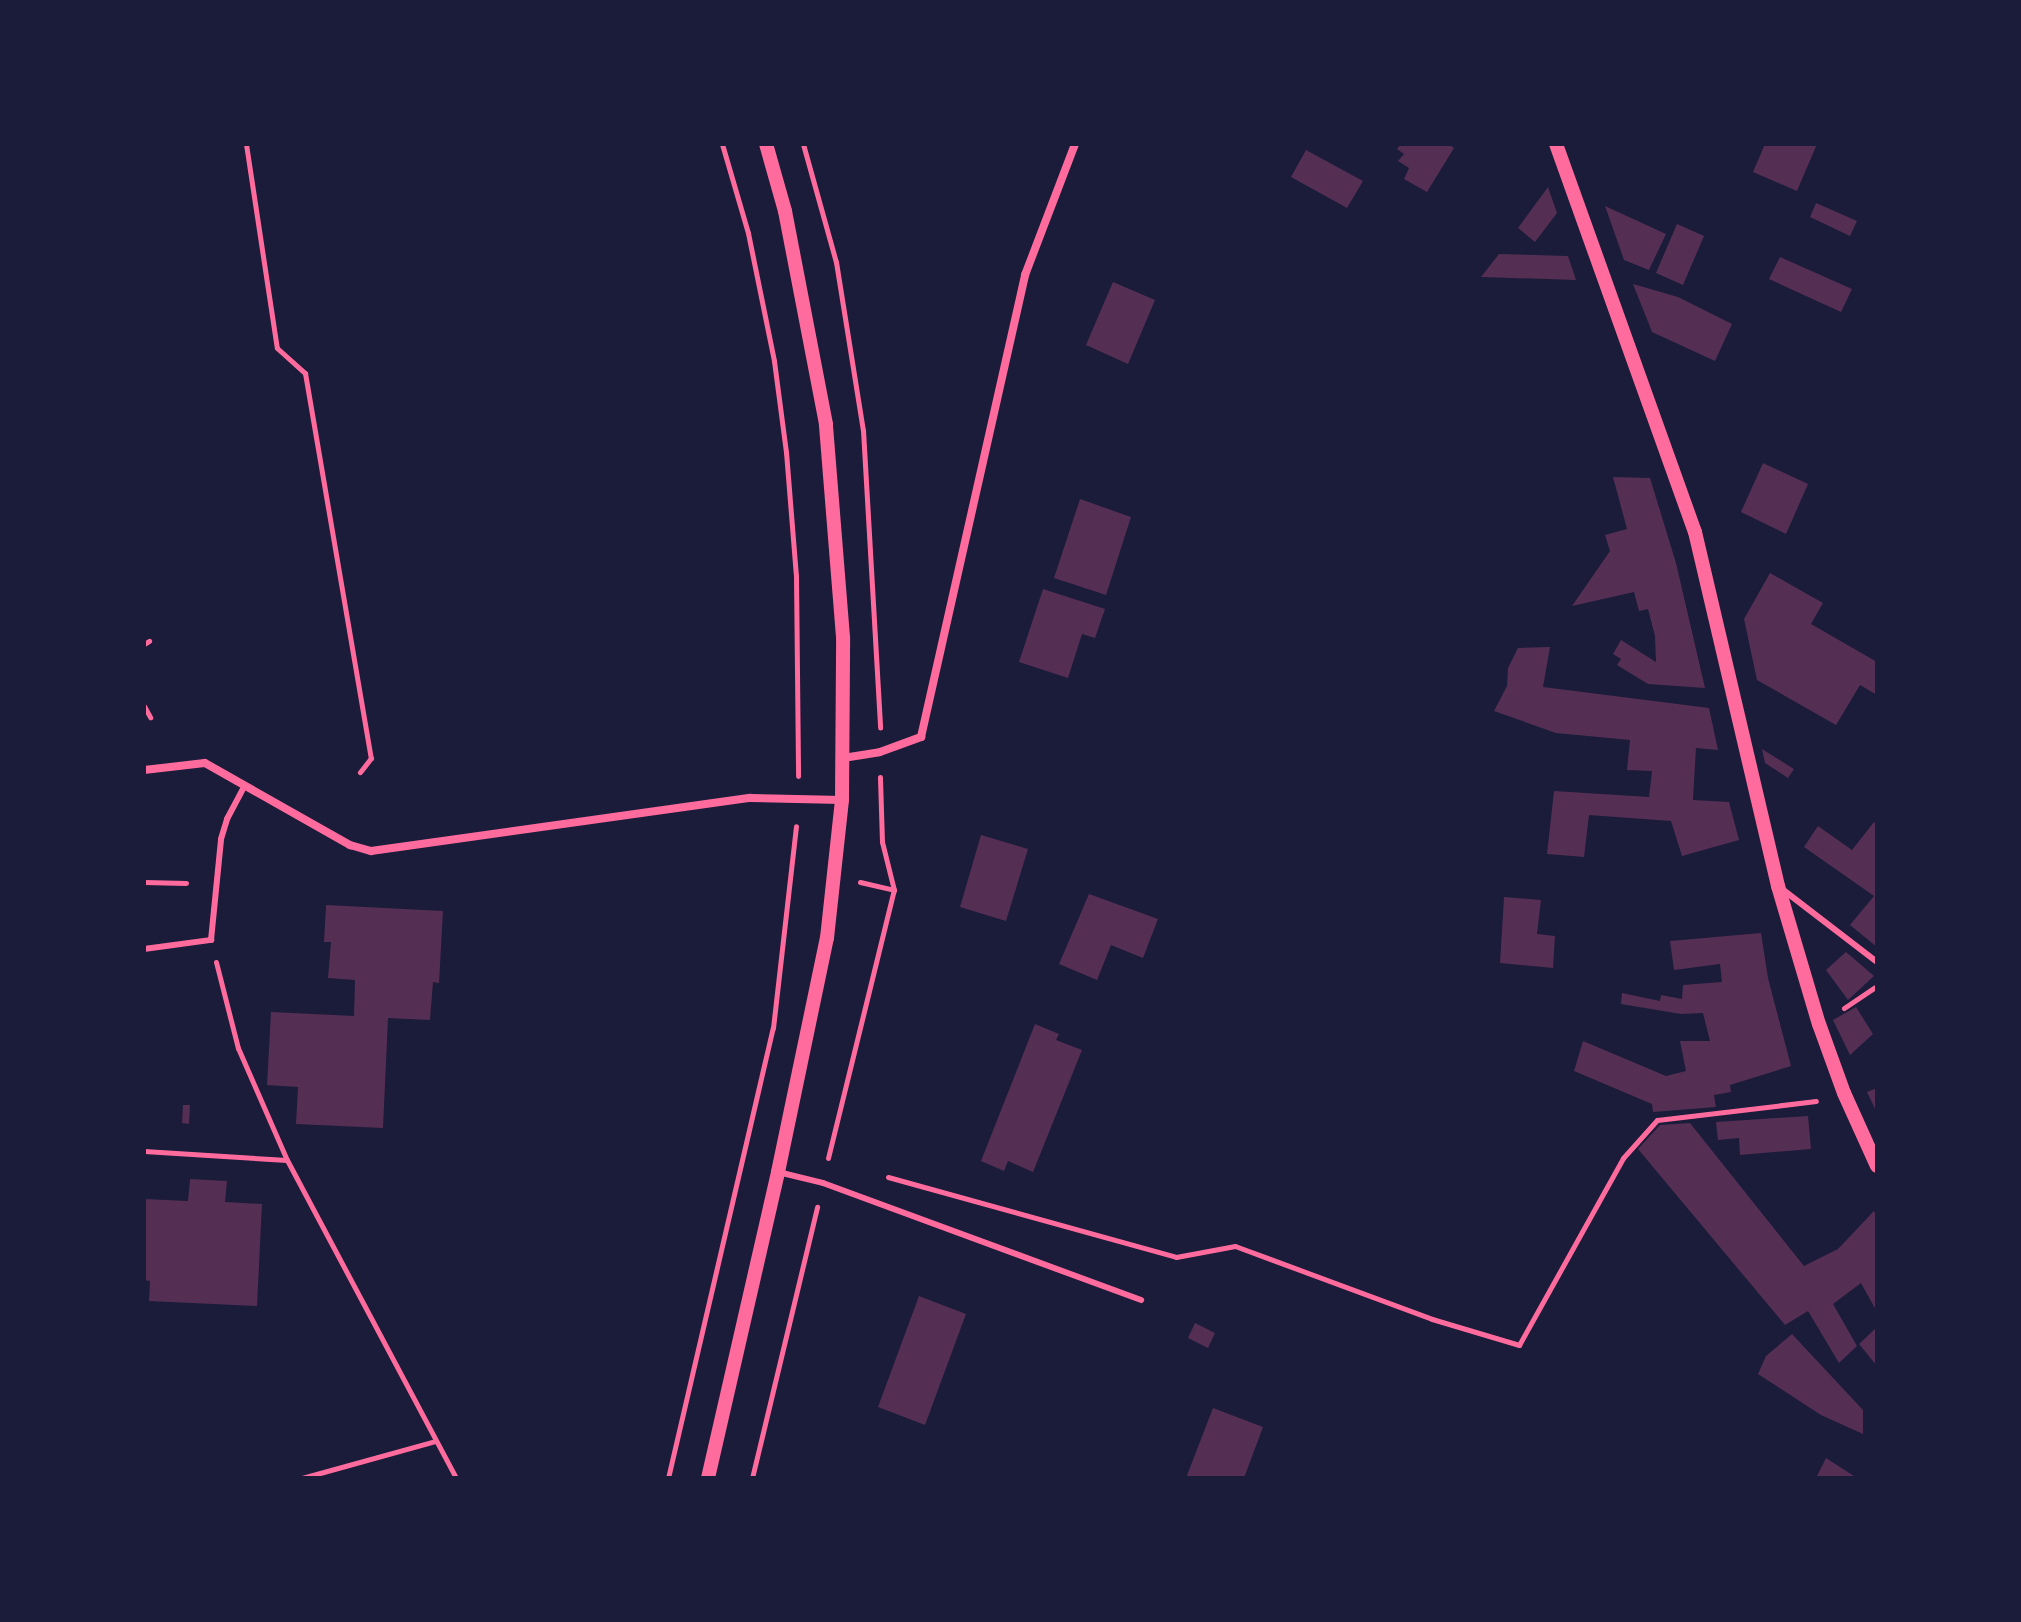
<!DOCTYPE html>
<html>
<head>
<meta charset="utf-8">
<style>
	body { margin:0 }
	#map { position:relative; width:2021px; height:1622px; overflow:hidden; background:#1b1b3a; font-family:Rubik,sans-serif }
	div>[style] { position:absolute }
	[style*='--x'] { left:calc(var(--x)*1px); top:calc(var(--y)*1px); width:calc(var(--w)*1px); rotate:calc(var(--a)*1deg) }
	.building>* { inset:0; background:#542f53 }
	.path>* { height:5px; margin:-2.5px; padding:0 2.5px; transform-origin:2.5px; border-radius:2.5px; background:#ff6b9d }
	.service>* { height:6px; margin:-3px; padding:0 3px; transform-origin:3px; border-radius:3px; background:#ff6b9d }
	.minor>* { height:8px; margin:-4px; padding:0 4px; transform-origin:4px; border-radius:4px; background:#ff6b9d }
	.tertiary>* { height:14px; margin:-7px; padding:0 7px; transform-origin:7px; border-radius:7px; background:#ff6b9d }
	span { translate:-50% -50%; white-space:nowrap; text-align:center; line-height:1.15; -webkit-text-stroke:6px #1b1b3a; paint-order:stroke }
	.frame { position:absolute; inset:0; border:146px solid #1b1b3a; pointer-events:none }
</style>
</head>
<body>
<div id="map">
	<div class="building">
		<div style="clip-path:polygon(1401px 144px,1448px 144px,1454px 148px,1427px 192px,1404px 179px,1409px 168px,1398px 161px,1404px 154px,1397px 149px)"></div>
		<div style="clip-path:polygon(1765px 144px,1817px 144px,1797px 191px,1753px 172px)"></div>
		<div style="clip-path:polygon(1306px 150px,1363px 181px,1347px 208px,1291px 177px)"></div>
		<div style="clip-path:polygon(1548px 187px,1557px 213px,1535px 242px,1518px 228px)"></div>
		<div style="clip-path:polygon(1816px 203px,1857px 221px,1850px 236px,1810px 217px)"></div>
		<div style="clip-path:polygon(1605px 206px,1666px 234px,1649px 270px,1624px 260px)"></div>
		<div style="clip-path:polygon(1677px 224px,1704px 236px,1683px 285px,1656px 273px)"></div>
		<div style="clip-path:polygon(1499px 254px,1568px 256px,1576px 280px,1481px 277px)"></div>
		<div style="clip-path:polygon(1780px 257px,1852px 289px,1841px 312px,1769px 279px)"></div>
		<div style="clip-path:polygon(1113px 282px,1155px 300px,1128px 364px,1086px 345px)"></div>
		<div style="clip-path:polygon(1633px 284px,1678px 297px,1732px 324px,1715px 361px,1652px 332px)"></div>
		<div style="clip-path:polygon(1763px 463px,1808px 484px,1786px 534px,1741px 512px)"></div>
		<div style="clip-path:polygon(1613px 477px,1650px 478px,1676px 563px,1705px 688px,1648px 684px,1617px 665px,1621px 659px,1613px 654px,1621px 640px,1656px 662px,1655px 636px,1648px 609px,1639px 611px,1634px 592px,1572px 606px,1610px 551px,1605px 535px,1627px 529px)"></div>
		<div style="clip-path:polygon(1080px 499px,1131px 517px,1106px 595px,1054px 578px)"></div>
		<div style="clip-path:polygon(1770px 573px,1823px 603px,1811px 624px,1877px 662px,1877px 695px,1860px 685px,1836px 725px,1757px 680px,1744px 619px)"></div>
		<div style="clip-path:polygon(1043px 589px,1105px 609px,1095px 638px,1082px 634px,1068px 678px,1019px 662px)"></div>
		<div style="clip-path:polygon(1550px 647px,1543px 687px,1709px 708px,1718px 750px,1696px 748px,1693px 800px,1729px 802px,1739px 840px,1682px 856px,1671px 821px,1589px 815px,1584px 857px,1547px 854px,1554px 791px,1649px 797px,1652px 771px,1627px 770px,1630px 740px,1556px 733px,1494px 711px,1507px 686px,1508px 668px,1518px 648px)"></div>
		<div style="clip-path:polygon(1762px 749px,1794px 769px,1788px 778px,1765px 763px)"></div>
		<div style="clip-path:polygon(1874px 822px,1877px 824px,1877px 947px,1850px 925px,1874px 896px,1804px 847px,1818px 826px,1852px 850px)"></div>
		<div style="clip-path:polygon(981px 835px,1028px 849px,1006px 921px,960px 907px)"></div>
		<div style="clip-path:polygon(1089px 894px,1158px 919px,1143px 958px,1111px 945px,1097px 980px,1059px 964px)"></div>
		<div style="clip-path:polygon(1504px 897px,1541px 900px,1537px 934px,1555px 936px,1553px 968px,1500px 963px)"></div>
		<div style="clip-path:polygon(326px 905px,443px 911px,439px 983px,433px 982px,430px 1020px,388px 1018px,383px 1128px,296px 1124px,298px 1087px,267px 1085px,271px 1012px,354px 1016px,355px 980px,328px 978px,331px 942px,324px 942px)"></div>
		<div style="clip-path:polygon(1761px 933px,1768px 978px,1791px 1066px,1730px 1085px,1731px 1092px,1714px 1095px,1716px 1107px,1653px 1112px,1652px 1104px,1574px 1071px,1583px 1041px,1666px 1076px,1686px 1071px,1680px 1041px,1710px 1041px,1703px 1013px,1681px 1014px,1621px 1004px,1622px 993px,1660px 1001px,1661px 995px,1682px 999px,1683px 985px,1722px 982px,1720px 964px,1674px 970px,1670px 941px)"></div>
		<div style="clip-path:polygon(1846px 952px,1874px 976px,1848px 1000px,1826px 970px)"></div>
		<div style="clip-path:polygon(1856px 1007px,1873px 1034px,1850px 1055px,1833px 1020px)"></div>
		<div style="clip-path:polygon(1035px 1024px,1059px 1034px,1056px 1040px,1082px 1050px,1033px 1172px,1008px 1161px,1004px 1171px,981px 1161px)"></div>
		<div style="clip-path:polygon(1877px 1088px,1877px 1113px,1867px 1092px)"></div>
		<div style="clip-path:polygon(183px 1105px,190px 1105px,189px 1124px,182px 1123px)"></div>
		<div style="clip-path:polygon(1808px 1116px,1811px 1149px,1740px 1155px,1739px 1138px,1718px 1140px,1716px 1122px)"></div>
		<div style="clip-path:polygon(1690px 1123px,1804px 1266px,1838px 1249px,1874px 1211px,1877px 1217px,1877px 1312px,1861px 1283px,1833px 1304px,1857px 1346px,1839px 1363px,1808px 1311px,1785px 1325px,1638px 1149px,1660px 1125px)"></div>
		<div style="clip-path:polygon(190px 1179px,227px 1181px,225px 1202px,262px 1204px,257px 1306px,149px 1301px,150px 1281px,144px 1280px,144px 1199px,188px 1201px)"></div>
		<div style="clip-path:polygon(919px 1296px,966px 1314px,925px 1425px,878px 1407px)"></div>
		<div style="clip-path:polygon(1195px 1323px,1215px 1333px,1208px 1348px,1188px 1338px)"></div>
		<div style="clip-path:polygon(1877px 1327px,1877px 1366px,1859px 1344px)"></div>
		<div style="clip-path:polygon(1792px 1334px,1863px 1410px,1863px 1434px,1821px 1415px,1758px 1374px,1766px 1356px)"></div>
		<div style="clip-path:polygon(1213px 1408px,1263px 1427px,1244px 1478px,1186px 1478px)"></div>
		<div style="clip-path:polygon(1826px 1458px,1857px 1478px,1816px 1478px)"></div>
	</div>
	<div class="path">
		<div style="--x:246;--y:144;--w:206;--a:81.4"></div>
		<div style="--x:277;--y:348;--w:38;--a:42"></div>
		<div style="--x:305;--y:373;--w:391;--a:80.3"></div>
		<div style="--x:371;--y:758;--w:18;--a:128"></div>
		<div style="--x:722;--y:144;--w:93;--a:73.7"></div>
		<div style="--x:748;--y:233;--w:131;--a:78.5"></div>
		<div style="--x:774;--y:361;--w:92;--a:82.5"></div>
		<div style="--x:786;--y:452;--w:124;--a:85.4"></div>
		<div style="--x:796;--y:576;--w:200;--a:89.4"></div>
		<div style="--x:803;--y:144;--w:123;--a:74.4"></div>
		<div style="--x:836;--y:262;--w:170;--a:80.9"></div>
		<div style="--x:863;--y:430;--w:298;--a:86.7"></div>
		<div style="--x:144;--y:644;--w:6;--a:-31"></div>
		<div style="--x:144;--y:706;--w:13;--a:61"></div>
		<div style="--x:144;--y:882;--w:42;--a:1.4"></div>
		<div style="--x:860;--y:882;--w:35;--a:13"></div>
		<div style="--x:216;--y:962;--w:89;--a:75.7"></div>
		<div style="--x:238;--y:1048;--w:122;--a:66.4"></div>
		<div style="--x:1844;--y:1008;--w:37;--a:-34"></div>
		<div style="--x:144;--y:1151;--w:143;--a:3.6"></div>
		<div style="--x:287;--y:1160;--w:360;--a:62"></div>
		<div style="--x:828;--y:1158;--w:276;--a:-76.2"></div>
		<div style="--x:894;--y:890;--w:49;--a:-104"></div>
		<div style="--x:882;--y:842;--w:65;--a:-91.8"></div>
		<div style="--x:888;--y:1177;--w:299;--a:15.5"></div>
		<div style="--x:1176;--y:1257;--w:60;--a:-10.6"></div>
		<div style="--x:1235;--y:1246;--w:210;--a:20.3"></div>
		<div style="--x:1432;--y:1319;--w:91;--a:16.6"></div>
		<div style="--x:1519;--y:1345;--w:214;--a:-60.9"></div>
		<div style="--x:1623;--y:1158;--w:51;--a:-48.2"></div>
		<div style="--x:1657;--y:1120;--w:160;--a:-6.8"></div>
		<div style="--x:302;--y:1478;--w:138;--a:-15.5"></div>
		<div style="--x:668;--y:1478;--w:462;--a:-76.9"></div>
		<div style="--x:773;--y:1028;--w:203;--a:-83.5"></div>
		<div style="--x:752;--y:1478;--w:279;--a:-76.5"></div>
	</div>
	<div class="service">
		<div style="--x:1782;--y:889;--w:120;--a:37.5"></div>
		<div style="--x:144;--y:949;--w:68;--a:-7.7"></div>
		<div style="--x:211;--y:940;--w:101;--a:-84.3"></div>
		<div style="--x:221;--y:839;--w:21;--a:-73"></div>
		<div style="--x:227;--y:819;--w:38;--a:-62"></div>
		<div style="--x:778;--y:1172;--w:46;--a:13.7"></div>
		<div style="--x:823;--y:1183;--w:339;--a:20.2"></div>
	</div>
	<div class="minor">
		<div style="--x:843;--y:758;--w:37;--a:-9"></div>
		<div style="--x:880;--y:752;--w:44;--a:-20.1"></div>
		<div style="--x:921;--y:737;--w:474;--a:-77.3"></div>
		<div style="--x:1025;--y:275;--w:140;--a:-69.1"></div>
		<div style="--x:144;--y:770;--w:61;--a:-6.5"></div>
		<div style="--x:205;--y:763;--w:167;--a:29.5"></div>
		<div style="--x:350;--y:845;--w:22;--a:16"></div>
		<div style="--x:371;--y:851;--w:383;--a:-8"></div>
		<div style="--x:750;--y:798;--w:92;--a:1.2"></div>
	</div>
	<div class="tertiary">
		<div style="--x:1556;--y:144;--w:412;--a:70.3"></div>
		<div style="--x:1695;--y:532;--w:364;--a:76.8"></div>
		<div style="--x:1778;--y:886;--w:144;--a:73.5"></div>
		<div style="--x:1819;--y:1024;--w:73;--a:70.1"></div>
		<div style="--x:1844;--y:1093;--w:80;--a:65.7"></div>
		<div style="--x:708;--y:1478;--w:314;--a:-77.1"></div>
		<div style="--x:778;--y:1172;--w:239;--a:-78.2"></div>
		<div style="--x:827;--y:938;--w:139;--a:-83.8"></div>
		<div style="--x:842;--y:800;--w:163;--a:-89.6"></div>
		<div style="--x:843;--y:637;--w:214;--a:-94.6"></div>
		<div style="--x:826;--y:424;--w:217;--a:-100.9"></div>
		<div style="--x:785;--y:211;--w:70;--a:-105.8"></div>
	</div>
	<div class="frame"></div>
</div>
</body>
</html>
